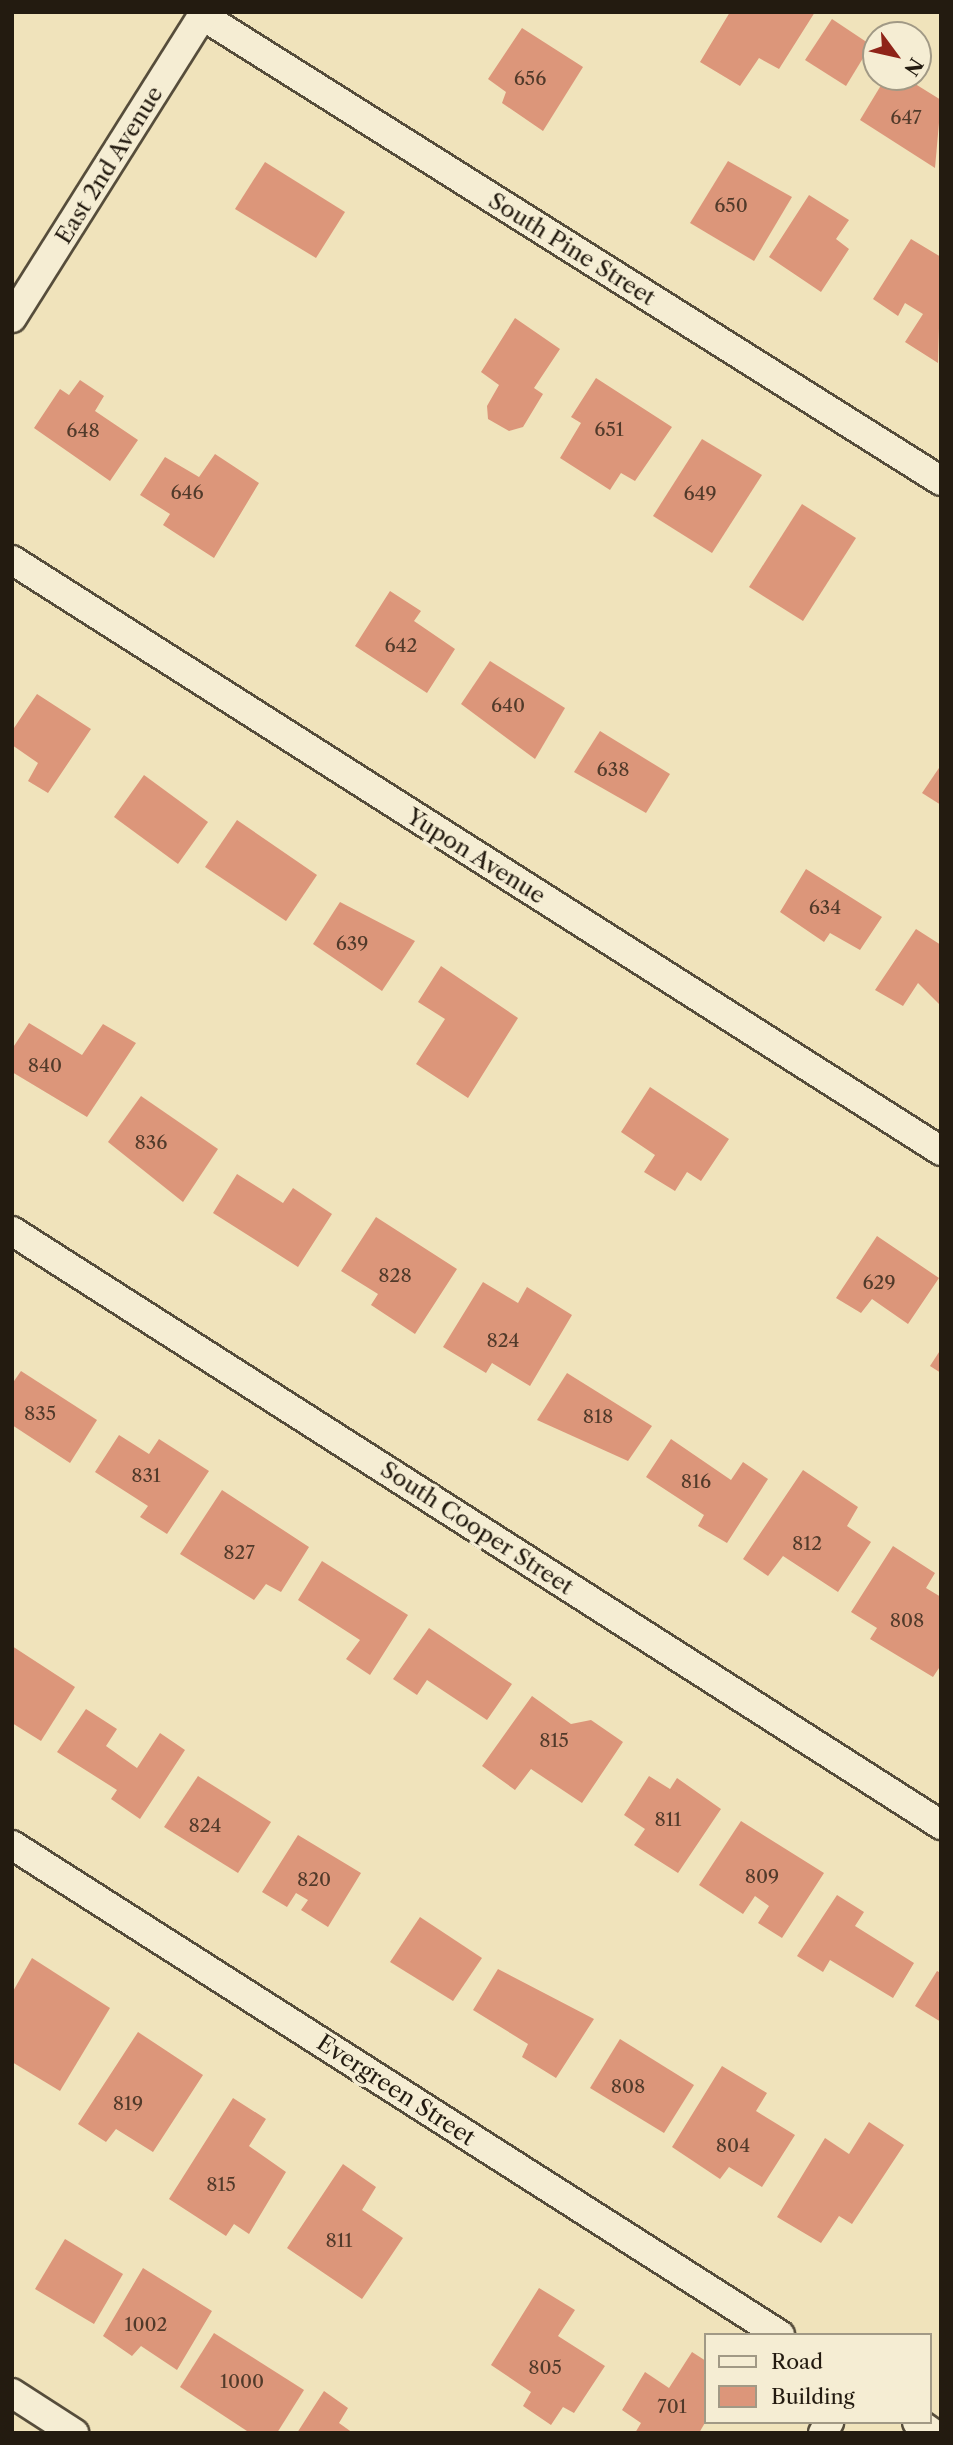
<!DOCTYPE html>
<html>
<head>
<meta charset="utf-8">
<style>
	body { margin:0 }
	#map { position:relative; width:953px; height:2445px; overflow:hidden; background:#f0e3bb; font-family:"Libre Caslon Text",serif }
	div>[style] { position:absolute }
	[style*='--x'] { left:calc(var(--x)*1px); top:calc(var(--y)*1px); width:calc(var(--w)*1px); rotate:calc(var(--a)*1deg) }
	.building>* { inset:0; background:#dc967a }
	.roads { filter:drop-shadow(2px 0 #564d3b) drop-shadow(-2px 0 #564d3b) drop-shadow(0 2px #564d3b) drop-shadow(0 -2px #564d3b) }
	.street>* { height:28px; margin:-14px; padding:0 14px; transform-origin:14px; border-radius:14px; background:#f5edd3 }
	span { translate:-50% -50%; white-space:nowrap; text-align:center; line-height:1.15; -webkit-text-stroke:7px #f5edd3; paint-order:stroke }
	.number-label { font-size:19px; color:#513a2a }
	.number-label span { -webkit-text-stroke-width:0 }
	.street-label { font-size:23px; color:#231b10 }
	.frame { position:absolute; inset:0; border:14px solid #231b10; pointer-events:none }
	.legend { position:absolute; left:704px; top:2333px; width:228px; height:91px; box-sizing:border-box; background:#f5edd3; border:2px solid #a19985; margin:0; padding:9px 12px; list-style:none; font-size:21px; color:#231b10 }
	.legend li { display:flex; align-items:center; gap:14px; height:35px }
	.legend b { width:35px; border:2px solid #a19985 }
	.north { position:absolute; left:862px; top:21px; width:70px; height:70px; box-sizing:border-box; background:#f5edd3; border:2px solid #a19985; border-radius:50%; rotate:123deg; font-size:19px; font-weight:700; line-height:28px; text-align:center; color:#231b10 }
	.north::after { content:''; display:block; margin:auto; width:24px; height:32px; background:#8f2418; clip-path:polygon(50% 0,100% 100%,50% 72%,0 100%) }
</style>
</head>
<body>
<div id="map">
	<div class="building">
		<div style="clip-path:polygon(730px 12px,815px 12px,779px 69px,759px 58px,740px 86px,700px 62px)"></div>
		<div style="clip-path:polygon(832px 19px,871px 45px,846px 86px,805px 60px)"></div>
		<div style="clip-path:polygon(522px 28px,583px 67px,543px 131px,502px 103px,506px 92px,488px 79px)"></div>
		<div style="clip-path:polygon(886px 77px,904px 77px,941px 100px,935px 168px,860px 120px)"></div>
		<div style="clip-path:polygon(728px 161px,792px 197px,754px 261px,690px 223px)"></div>
		<div style="clip-path:polygon(265px 162px,345px 212px,316px 258px,235px 209px)"></div>
		<div style="clip-path:polygon(809px 195px,849px 220px,836px 239px,849px 249px,821px 292px,769px 257px)"></div>
		<div style="clip-path:polygon(911px 239px,941px 257px,938px 363px,905px 342px,923px 314px,905px 303px,898px 316px,873px 299px)"></div>
		<div style="clip-path:polygon(515px 318px,560px 349px,534px 388px,543px 394px,523px 427px,509px 431px,488px 419px,487px 406px,499px 385px,481px 372px)"></div>
		<div style="clip-path:polygon(596px 378px,672px 427px,635px 481px,621px 473px,610px 490px,560px 458px,581px 423px,571px 417px)"></div>
		<div style="clip-path:polygon(80px 380px,104px 396px,95px 411px,138px 440px,110px 481px,34px 428px,60px 389px,69px 395px)"></div>
		<div style="clip-path:polygon(702px 439px,762px 475px,712px 553px,653px 516px)"></div>
		<div style="clip-path:polygon(215px 454px,259px 483px,214px 558px,163px 525px,170px 514px,140px 495px,165px 457px,199px 477px)"></div>
		<div style="clip-path:polygon(802px 504px,856px 538px,803px 621px,749px 587px)"></div>
		<div style="clip-path:polygon(390px 591px,421px 611px,414px 621px,455px 649px,427px 693px,355px 646px)"></div>
		<div style="clip-path:polygon(490px 661px,565px 708px,535px 759px,461px 704px)"></div>
		<div style="clip-path:polygon(37px 694px,91px 729px,48px 793px,28px 781px,38px 763px,12px 745px,12px 731px)"></div>
		<div style="clip-path:polygon(600px 731px,670px 774px,646px 813px,574px 772px)"></div>
		<div style="clip-path:polygon(941px 765px,941px 805px,922px 793px)"></div>
		<div style="clip-path:polygon(144px 775px,208px 822px,178px 864px,114px 817px)"></div>
		<div style="clip-path:polygon(237px 820px,317px 875px,286px 921px,205px 867px)"></div>
		<div style="clip-path:polygon(806px 869px,882px 917px,860px 950px,830px 933px,824px 942px,780px 912px)"></div>
		<div style="clip-path:polygon(340px 902px,415px 941px,382px 991px,313px 944px)"></div>
		<div style="clip-path:polygon(916px 929px,941px 945px,941px 1006px,918px 983px,903px 1006px,875px 990px)"></div>
		<div style="clip-path:polygon(441px 966px,518px 1018px,468px 1098px,416px 1064px,445px 1019px,418px 1002px)"></div>
		<div style="clip-path:polygon(29px 1023px,82px 1055px,103px 1024px,136px 1043px,87px 1117px,12px 1072px,12px 1049px)"></div>
		<div style="clip-path:polygon(650px 1087px,729px 1139px,701px 1181px,687px 1172px,675px 1191px,644px 1172px,655px 1155px,621px 1132px)"></div>
		<div style="clip-path:polygon(141px 1096px,218px 1149px,183px 1202px,108px 1142px)"></div>
		<div style="clip-path:polygon(237px 1174px,283px 1203px,293px 1188px,332px 1214px,298px 1267px,213px 1213px)"></div>
		<div style="clip-path:polygon(376px 1217px,457px 1269px,415px 1334px,371px 1305px,378px 1294px,341px 1271px)"></div>
		<div style="clip-path:polygon(877px 1236px,939px 1278px,908px 1324px,872px 1299px,861px 1313px,836px 1298px)"></div>
		<div style="clip-path:polygon(483px 1282px,518px 1303px,527px 1287px,572px 1315px,530px 1386px,492px 1363px,486px 1373px,443px 1347px)"></div>
		<div style="clip-path:polygon(941px 1349px,941px 1373px,930px 1366px)"></div>
		<div style="clip-path:polygon(21px 1371px,97px 1420px,70px 1463px,12px 1425px,12px 1384px)"></div>
		<div style="clip-path:polygon(567px 1373px,652px 1426px,628px 1461px,537px 1420px)"></div>
		<div style="clip-path:polygon(119px 1435px,149px 1454px,159px 1439px,209px 1471px,167px 1534px,140px 1517px,148px 1506px,95px 1472px)"></div>
		<div style="clip-path:polygon(671px 1439px,731px 1480px,743px 1462px,768px 1479px,727px 1543px,698px 1526px,704px 1515px,646px 1477px)"></div>
		<div style="clip-path:polygon(803px 1470px,858px 1507px,847px 1526px,871px 1542px,838px 1592px,783px 1556px,768px 1576px,743px 1559px)"></div>
		<div style="clip-path:polygon(222px 1490px,309px 1547px,281px 1592px,266px 1584px,254px 1600px,180px 1554px)"></div>
		<div style="clip-path:polygon(893px 1546px,935px 1573px,926px 1588px,941px 1597px,941px 1665px,933px 1677px,870px 1639px,877px 1628px,851px 1612px)"></div>
		<div style="clip-path:polygon(322px 1561px,408px 1615px,370px 1675px,346px 1659px,360px 1640px,298px 1600px)"></div>
		<div style="clip-path:polygon(429px 1628px,512px 1684px,487px 1720px,427px 1680px,417px 1695px,393px 1679px)"></div>
		<div style="clip-path:polygon(12px 1646px,75px 1687px,41px 1741px,12px 1723px)"></div>
		<div style="clip-path:polygon(532px 1696px,571px 1724px,591px 1720px,623px 1742px,582px 1803px,531px 1769px,515px 1790px,482px 1766px)"></div>
		<div style="clip-path:polygon(86px 1709px,117px 1729px,106px 1746px,137px 1768px,160px 1733px,185px 1750px,140px 1819px,111px 1799px,117px 1790px,57px 1752px)"></div>
		<div style="clip-path:polygon(198px 1776px,271px 1822px,238px 1873px,164px 1827px)"></div>
		<div style="clip-path:polygon(649px 1776px,670px 1789px,677px 1778px,721px 1809px,678px 1873px,634px 1845px,645px 1829px,624px 1815px)"></div>
		<div style="clip-path:polygon(741px 1821px,824px 1873px,782px 1938px,758px 1923px,769px 1906px,755px 1896px,743px 1914px,699px 1885px)"></div>
		<div style="clip-path:polygon(298px 1835px,361px 1873px,328px 1927px,301px 1910px,308px 1900px,296px 1893px,287px 1907px,262px 1892px)"></div>
		<div style="clip-path:polygon(837px 1895px,864px 1912px,855px 1926px,914px 1963px,893px 1998px,830px 1960px,823px 1972px,797px 1956px)"></div>
		<div style="clip-path:polygon(420px 1917px,482px 1958px,453px 2001px,390px 1962px)"></div>
		<div style="clip-path:polygon(32px 1958px,110px 2008px,60px 2091px,12px 2062px,12px 1993px)"></div>
		<div style="clip-path:polygon(498px 1969px,594px 2019px,556px 2078px,522px 2057px,528px 2044px,473px 2010px)"></div>
		<div style="clip-path:polygon(937px 1971px,941px 1973px,941px 2022px,915px 2006px)"></div>
		<div style="clip-path:polygon(138px 2032px,203px 2075px,153px 2152px,116px 2129px,106px 2142px,78px 2124px)"></div>
		<div style="clip-path:polygon(620px 2039px,694px 2085px,664px 2133px,590px 2088px)"></div>
		<div style="clip-path:polygon(722px 2066px,767px 2093px,756px 2111px,795px 2135px,762px 2187px,729px 2167px,720px 2179px,672px 2147px)"></div>
		<div style="clip-path:polygon(233px 2098px,266px 2119px,249px 2146px,286px 2172px,249px 2234px,234px 2224px,226px 2236px,169px 2199px)"></div>
		<div style="clip-path:polygon(869px 2122px,904px 2145px,852px 2224px,839px 2216px,821px 2243px,777px 2217px,825px 2138px,849px 2154px)"></div>
		<div style="clip-path:polygon(343px 2164px,376px 2187px,362px 2210px,403px 2238px,362px 2299px,287px 2248px)"></div>
		<div style="clip-path:polygon(65px 2239px,123px 2274px,94px 2324px,35px 2289px)"></div>
		<div style="clip-path:polygon(143px 2268px,212px 2311px,177px 2370px,141px 2346px,132px 2356px,103px 2336px)"></div>
		<div style="clip-path:polygon(539px 2288px,575px 2310px,558px 2336px,605px 2366px,574px 2413px,563px 2407px,551px 2425px,523px 2406px,531px 2392px,491px 2365px)"></div>
		<div style="clip-path:polygon(214px 2333px,304px 2390px,277px 2433px,250px 2433px,180px 2387px)"></div>
		<div style="clip-path:polygon(692px 2352px,706px 2361px,706px 2421px,699px 2433px,635px 2433px,641px 2423px,622px 2410px,645px 2372px,669px 2388px)"></div>
		<div style="clip-path:polygon(324px 2391px,348px 2408px,339px 2423px,353px 2433px,297px 2433px)"></div>
	</div>
	<div class="roads">
		<div class="street">
			<div style="--x:203;--y:16;--w:872;--a:32.21"></div>
			<div style="--x:12;--y:318;--w:362;--a:-57.8"></div>
			<div style="--x:12;--y:560;--w:1101;--a:32.46"></div>
			<div style="--x:12;--y:1231;--w:1103;--a:32.59"></div>
			<div style="--x:12;--y:1845;--w:911;--a:32.54"></div>
			<div style="--x:12;--y:2393;--w:74;--a:32.8"></div>
			<div style="--x:917;--y:2422;--w:19;--a:35"></div>
			<div style="--x:823;--y:2433;--w:13;--a:-61"></div>
		</div>
	</div>
	<div class="number-label">
		<span style="left:530px;top:79px">656</span>
		<span style="left:906px;top:118px">647</span>
		<span style="left:731px;top:206px">650</span>
		<span style="left:609px;top:430px">651</span>
		<span style="left:83px;top:431px">648</span>
		<span style="left:187px;top:493px">646</span>
		<span style="left:700px;top:494px">649</span>
		<span style="left:401px;top:646px">642</span>
		<span style="left:508px;top:706px">640</span>
		<span style="left:613px;top:770px">638</span>
		<span style="left:825px;top:908px">634</span>
		<span style="left:352px;top:944px">639</span>
		<span style="left:45px;top:1066px">840</span>
		<span style="left:151px;top:1143px">836</span>
		<span style="left:395px;top:1276px">828</span>
		<span style="left:879px;top:1283px">629</span>
		<span style="left:503px;top:1341px">824</span>
		<span style="left:40px;top:1414px">835</span>
		<span style="left:598px;top:1417px">818</span>
		<span style="left:146px;top:1476px">831</span>
		<span style="left:696px;top:1482px">816</span>
		<span style="left:807px;top:1544px">812</span>
		<span style="left:239px;top:1553px">827</span>
		<span style="left:907px;top:1621px">808</span>
		<span style="left:554px;top:1741px">815</span>
		<span style="left:668px;top:1820px">811</span>
		<span style="left:205px;top:1826px">824</span>
		<span style="left:762px;top:1877px">809</span>
		<span style="left:314px;top:1880px">820</span>
		<span style="left:628px;top:2087px">808</span>
		<span style="left:128px;top:2104px">819</span>
		<span style="left:733px;top:2146px">804</span>
		<span style="left:221px;top:2185px">815</span>
		<span style="left:339px;top:2241px">811</span>
		<span style="left:146px;top:2325px">1002</span>
		<span style="left:545px;top:2368px">805</span>
		<span style="left:242px;top:2382px">1000</span>
		<span style="left:672px;top:2407px">701</span>
	</div>
	<div class="street-label">
		<span style="left:109px;top:165px;rotate:-58deg">East 2nd Avenue</span>
		<span style="left:572px;top:249px;rotate:32deg">South Pine Street</span>
		<span style="left:476px;top:856px;rotate:32deg">Yupon Avenue</span>
		<span style="left:477px;top:1528px;rotate:33deg">South Cooper Street</span>
		<span style="left:396px;top:2090px;rotate:33deg">Evergreen Street</span>
	</div>
	<div class="frame"></div>
	<ul class="legend">
	<li><b style="height:9px;background:#f5edd3"></b>Road</li>
	<li><b style="height:19px;background:#dc967a"></b>Building</li>
	</ul>
	<div class="north">N</div>
</div>
</body>
</html>
